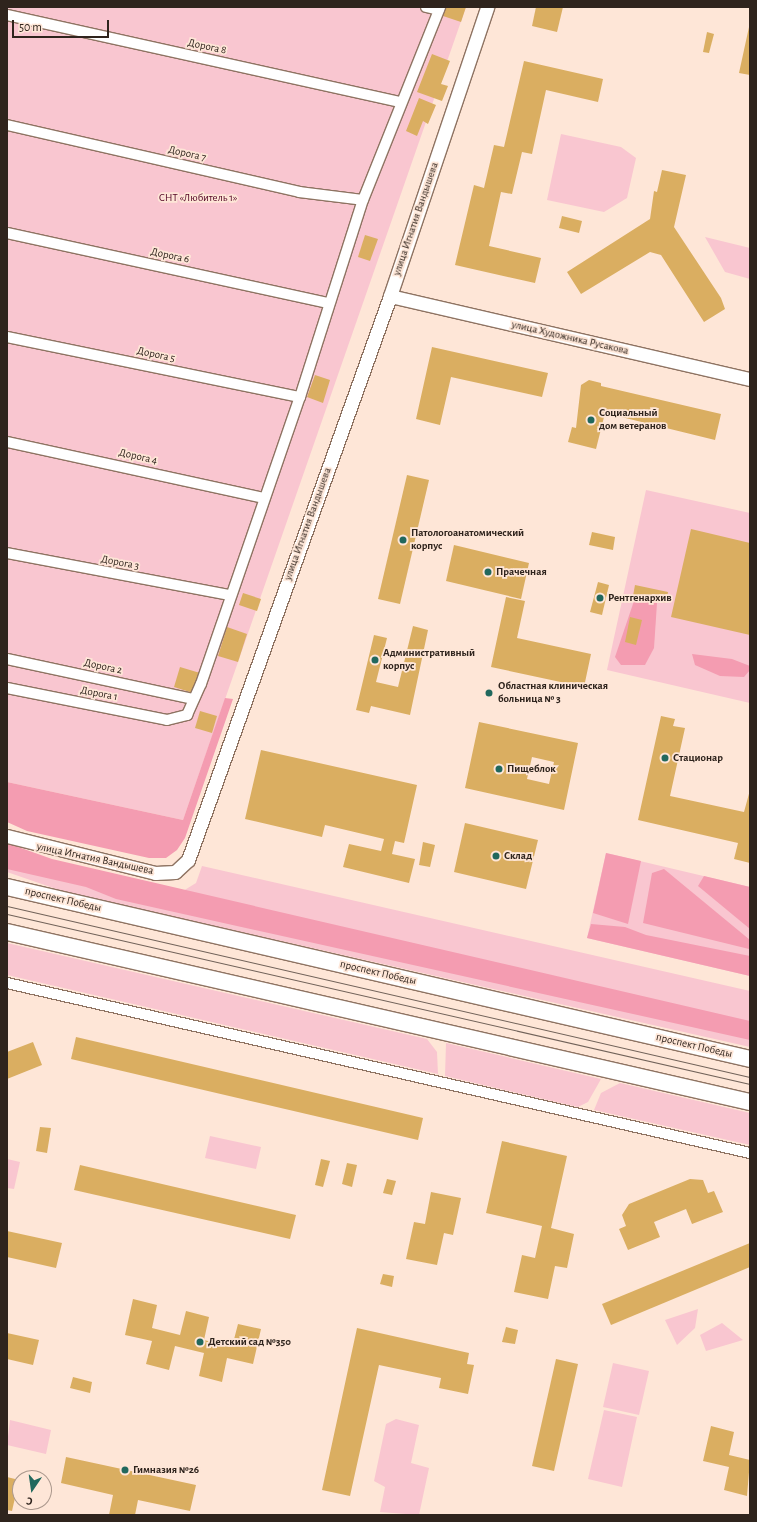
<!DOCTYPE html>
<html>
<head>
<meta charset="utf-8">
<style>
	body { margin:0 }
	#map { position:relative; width:757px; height:1522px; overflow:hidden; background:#fee6d7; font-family:"Alegreya Sans",sans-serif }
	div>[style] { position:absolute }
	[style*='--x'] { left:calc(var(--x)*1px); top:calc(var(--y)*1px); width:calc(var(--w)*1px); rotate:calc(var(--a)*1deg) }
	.green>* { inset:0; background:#f9c6d0 }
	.forest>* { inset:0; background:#f49cb1 }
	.building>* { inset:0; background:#daae61 }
	.roads { filter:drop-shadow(1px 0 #8e7362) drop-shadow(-1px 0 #8e7362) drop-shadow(0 1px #8e7362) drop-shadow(0 -1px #8e7362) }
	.minor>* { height:10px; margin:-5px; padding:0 5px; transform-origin:5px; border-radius:5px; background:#fff }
	.tertiary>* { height:13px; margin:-6.5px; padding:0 6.5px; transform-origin:6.5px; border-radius:6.5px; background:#fff }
	.primary>* { height:16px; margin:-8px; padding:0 8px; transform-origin:8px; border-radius:8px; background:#fff }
	.tram>* { height:1px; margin:-0.5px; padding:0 0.5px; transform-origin:0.5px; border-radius:0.5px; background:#716259 }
	.dots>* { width:11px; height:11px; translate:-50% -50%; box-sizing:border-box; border:2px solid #fee6d7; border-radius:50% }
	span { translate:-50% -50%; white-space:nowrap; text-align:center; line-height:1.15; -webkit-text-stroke:3.5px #fee6d7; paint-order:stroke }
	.street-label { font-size:11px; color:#2f241d }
	.park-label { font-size:11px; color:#530424 }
	.poi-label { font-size:11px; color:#2f241d; font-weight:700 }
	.left { translate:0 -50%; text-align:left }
	.frame { position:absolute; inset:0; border:8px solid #2f241d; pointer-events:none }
	.north { position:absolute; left:12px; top:1470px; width:40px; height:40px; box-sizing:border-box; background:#fee6d7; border:1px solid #ab988d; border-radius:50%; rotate:193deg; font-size:11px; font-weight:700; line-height:16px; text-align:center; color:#2f241d }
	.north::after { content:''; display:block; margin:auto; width:14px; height:18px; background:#21685d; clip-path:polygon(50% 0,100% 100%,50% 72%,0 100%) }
	.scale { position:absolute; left:12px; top:20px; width:97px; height:18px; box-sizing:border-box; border:2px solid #2f241d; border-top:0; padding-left:5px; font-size:12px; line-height:14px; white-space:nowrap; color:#2f241d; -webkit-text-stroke:3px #fee6d7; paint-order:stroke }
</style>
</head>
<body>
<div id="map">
	<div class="green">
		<div style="clip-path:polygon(7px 7px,466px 7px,183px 820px,7px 782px)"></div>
		<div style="clip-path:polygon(561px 134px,621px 147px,636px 158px,627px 198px,604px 212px,547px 200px)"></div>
		<div style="clip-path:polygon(705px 237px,750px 248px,750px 279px,725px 272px)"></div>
		<div style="clip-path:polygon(646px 490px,750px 513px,750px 703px,607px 670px)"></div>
		<div style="clip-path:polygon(606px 853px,750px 887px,750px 976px,587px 938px)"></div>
		<div style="clip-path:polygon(7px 854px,183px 891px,196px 883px,202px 866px,750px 991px,750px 1047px,65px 892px,7px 872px)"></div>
		<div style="clip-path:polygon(7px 943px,427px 1039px,437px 1052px,438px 1074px,7px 975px)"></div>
		<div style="clip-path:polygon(446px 1043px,601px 1079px,588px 1102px,578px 1107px,445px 1076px)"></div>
		<div style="clip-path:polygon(620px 1083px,750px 1113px,750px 1145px,594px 1110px,601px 1093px)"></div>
		<div style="clip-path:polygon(210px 1136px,261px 1147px,256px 1169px,205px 1158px)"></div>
		<div style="clip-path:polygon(7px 1159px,20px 1162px,14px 1189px,7px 1188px)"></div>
		<div style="clip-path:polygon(698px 1309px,695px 1328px,677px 1345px,665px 1320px)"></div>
		<div style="clip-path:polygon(722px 1323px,743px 1340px,706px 1351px,700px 1335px)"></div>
		<div style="clip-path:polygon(613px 1363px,649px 1371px,639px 1415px,603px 1407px)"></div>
		<div style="clip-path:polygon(604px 1410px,637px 1417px,622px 1487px,588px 1479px)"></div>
		<div style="clip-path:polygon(396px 1419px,419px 1425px,411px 1463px,429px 1468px,419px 1515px,380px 1512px,385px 1487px,374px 1481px,386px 1424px)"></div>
		<div style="clip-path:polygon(10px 1420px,51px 1430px,46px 1454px,7px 1445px)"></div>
	</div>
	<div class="forest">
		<div style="clip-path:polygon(635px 598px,657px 603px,654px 648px,645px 665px,621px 665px,615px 657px)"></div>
		<div style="clip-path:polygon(692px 654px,732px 659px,750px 666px,750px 670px,744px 677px,720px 676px,695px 665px)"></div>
		<div style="clip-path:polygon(225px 698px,233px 699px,185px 838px,177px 850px,166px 858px,149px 858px,27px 831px,7px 822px,7px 782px,183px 820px)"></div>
		<div style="clip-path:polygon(7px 843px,52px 859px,750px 1021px,750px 1040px,116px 899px,86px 887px,7px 869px)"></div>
		<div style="clip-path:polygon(606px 853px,641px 861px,628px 924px,593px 913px)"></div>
		<div style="clip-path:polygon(664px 869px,750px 940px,749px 949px,643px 923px,652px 873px)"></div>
		<div style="clip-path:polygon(704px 876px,750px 887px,750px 929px,698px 886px)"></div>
		<div style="clip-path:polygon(591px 924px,625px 927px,646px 935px,750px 956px,750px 976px,587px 938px)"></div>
	</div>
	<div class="building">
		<div style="clip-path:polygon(446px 7px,466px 7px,461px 22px,443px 16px)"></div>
		<div style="clip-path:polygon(536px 7px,563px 7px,557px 32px,532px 26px)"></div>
		<div style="clip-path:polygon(749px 27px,750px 27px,750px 75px,739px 73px)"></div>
		<div style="clip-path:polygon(707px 32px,714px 34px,709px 53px,703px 52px)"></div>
		<div style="clip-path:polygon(432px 54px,450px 61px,441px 84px,448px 86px,442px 101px,417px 92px)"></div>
		<div style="clip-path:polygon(524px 61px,603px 79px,598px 102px,546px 90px,532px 154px,522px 152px,512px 194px,501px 192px,489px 246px,541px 258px,535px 283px,455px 265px,474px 185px,484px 188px,494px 145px,504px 147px)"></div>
		<div style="clip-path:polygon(419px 98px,436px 105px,428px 124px,423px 121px,417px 136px,406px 131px)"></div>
		<div style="clip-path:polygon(662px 170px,686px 175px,674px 227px,721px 298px,725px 309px,704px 322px,661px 255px,650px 252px,581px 294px,567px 272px,650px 219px,654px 191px,657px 192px)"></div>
		<div style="clip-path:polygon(562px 216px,582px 221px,579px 233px,559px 228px)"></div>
		<div style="clip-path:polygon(365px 235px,378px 239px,370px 261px,358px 257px)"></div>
		<div style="clip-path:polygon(432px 347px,548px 373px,542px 397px,451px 377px,440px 425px,416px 419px)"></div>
		<div style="clip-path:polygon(315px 375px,330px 380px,323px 403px,307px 397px)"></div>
		<div style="clip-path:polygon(589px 380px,601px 383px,601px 386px,721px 414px,715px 440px,605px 413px,596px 449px,568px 442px,572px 427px,576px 428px,581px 385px)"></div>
		<div style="clip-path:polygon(407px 475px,429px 480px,400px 604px,378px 599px)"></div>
		<div style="clip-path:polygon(691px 529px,750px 543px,750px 635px,671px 617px)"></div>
		<div style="clip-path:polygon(592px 532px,615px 537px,613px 550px,589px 545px)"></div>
		<div style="clip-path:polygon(454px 545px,529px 563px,521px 599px,446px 581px)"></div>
		<div style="clip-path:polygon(598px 582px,609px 585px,602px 615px,590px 612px)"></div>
		<div style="clip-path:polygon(635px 585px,668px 592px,666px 603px,633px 596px)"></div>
		<div style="clip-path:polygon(243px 593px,261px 599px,257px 611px,239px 605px)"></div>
		<div style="clip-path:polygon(506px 597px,525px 601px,517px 638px,591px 654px,584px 687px,491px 667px)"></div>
		<div style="clip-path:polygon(630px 617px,642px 620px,636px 645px,625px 642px)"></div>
		<div style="clip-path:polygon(413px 626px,428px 630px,410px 715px,371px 706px,369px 713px,356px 710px,374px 635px,387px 638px,376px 682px,398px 687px)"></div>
		<div style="clip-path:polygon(227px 627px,247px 634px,238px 662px,218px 656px)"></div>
		<div style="clip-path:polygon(180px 667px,200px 673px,193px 693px,174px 687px)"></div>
		<div style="clip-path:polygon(200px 711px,217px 716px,212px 733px,195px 728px)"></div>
		<div style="clip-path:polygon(661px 716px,675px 719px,673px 726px,685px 728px,670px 796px,744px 812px,750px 790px,750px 863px,734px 859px,738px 843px,638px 820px)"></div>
		<div style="clip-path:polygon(evenodd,479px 722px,578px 743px,564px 810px,465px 788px,479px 722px,532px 757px,554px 762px,549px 784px,527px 779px,532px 757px)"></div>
		<div style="clip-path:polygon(261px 750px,417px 785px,404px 843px,395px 841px,392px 854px,415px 859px,409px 883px,343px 867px,349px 844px,381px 851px,384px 839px,325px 825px,322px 837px,245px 819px)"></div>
		<div style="clip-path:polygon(465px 823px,538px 840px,526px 889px,454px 872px)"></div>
		<div style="clip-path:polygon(423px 842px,435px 845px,430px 867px,419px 865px)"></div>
		<div style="clip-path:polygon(76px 1037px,423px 1118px,418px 1140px,71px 1059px)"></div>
		<div style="clip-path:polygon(33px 1042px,42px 1065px,7px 1079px,7px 1052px)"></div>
		<div style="clip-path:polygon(40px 1127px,51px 1128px,47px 1153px,36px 1151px)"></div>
		<div style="clip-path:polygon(502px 1141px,567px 1156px,551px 1228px,574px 1234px,567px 1268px,555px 1266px,548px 1299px,514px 1292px,522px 1255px,535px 1258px,542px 1226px,486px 1213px)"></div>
		<div style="clip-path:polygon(321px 1159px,330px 1161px,323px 1187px,315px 1185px)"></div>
		<div style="clip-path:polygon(347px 1163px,357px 1165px,352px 1187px,342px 1184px)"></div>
		<div style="clip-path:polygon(80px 1165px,296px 1215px,290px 1239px,74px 1190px)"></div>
		<div style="clip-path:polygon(387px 1179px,396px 1181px,392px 1195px,383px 1193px)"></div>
		<div style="clip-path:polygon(690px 1179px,703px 1180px,708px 1193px,714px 1191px,723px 1212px,692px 1224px,686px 1209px,654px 1222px,660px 1237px,628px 1250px,619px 1229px,626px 1226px,622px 1215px,629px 1204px)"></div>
		<div style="clip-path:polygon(431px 1192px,461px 1198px,453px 1235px,444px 1233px,437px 1265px,406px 1259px,414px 1222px,425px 1224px)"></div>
		<div style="clip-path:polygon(7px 1231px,62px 1243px,56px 1268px,7px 1257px)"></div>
		<div style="clip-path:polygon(750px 1243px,750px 1267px,611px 1325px,602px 1304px)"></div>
		<div style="clip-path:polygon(383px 1274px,394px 1276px,392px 1287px,380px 1284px)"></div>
		<div style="clip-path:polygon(133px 1299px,157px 1305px,152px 1328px,180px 1335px,186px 1311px,209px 1317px,204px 1340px,232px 1347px,238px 1324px,261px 1329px,253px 1364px,227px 1358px,222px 1382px,199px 1376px,204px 1353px,175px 1346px,169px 1370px,146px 1364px,152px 1341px,125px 1335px)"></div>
		<div style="clip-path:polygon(506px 1327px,518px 1330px,515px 1344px,502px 1342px)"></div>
		<div style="clip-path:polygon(357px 1328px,469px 1353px,467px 1364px,474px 1365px,468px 1394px,439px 1388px,441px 1378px,379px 1365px,350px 1496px,322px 1490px)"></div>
		<div style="clip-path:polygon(7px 1333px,39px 1340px,33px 1365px,7px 1359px)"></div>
		<div style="clip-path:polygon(556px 1359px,578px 1364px,554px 1471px,532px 1466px)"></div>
		<div style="clip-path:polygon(73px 1377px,92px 1382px,90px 1393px,70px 1388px)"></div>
		<div style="clip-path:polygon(711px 1426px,734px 1432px,729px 1455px,750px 1460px,747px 1496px,724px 1490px,729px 1467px,703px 1461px)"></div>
		<div style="clip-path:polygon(66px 1457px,196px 1485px,190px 1511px,138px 1500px,135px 1515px,109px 1515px,113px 1495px,61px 1483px)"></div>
		<div style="clip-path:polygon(7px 1477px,19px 1480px,12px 1511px,7px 1510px)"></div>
	</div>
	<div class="roads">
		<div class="minor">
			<div style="--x:426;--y:7;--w:13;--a:13"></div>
			<div style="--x:7;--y:15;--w:403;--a:12.5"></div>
			<div style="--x:7;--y:125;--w:300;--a:12.9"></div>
			<div style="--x:299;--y:192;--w:64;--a:7.1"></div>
			<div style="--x:7;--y:233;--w:329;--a:12.3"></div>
			<div style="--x:7;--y:337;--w:299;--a:11.6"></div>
			<div style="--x:7;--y:442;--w:262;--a:12.3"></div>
			<div style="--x:7;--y:553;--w:226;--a:10.7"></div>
			<div style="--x:7;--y:659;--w:191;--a:12.1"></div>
			<div style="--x:7;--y:688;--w:163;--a:11.3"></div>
			<div style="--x:167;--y:720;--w:21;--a:-14"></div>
			<div style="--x:187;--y:715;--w:34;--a:-66"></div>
			<div style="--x:201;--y:684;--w:304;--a:-71"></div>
			<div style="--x:300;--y:397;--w:207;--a:-72.3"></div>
			<div style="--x:363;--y:200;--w:208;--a:-68.2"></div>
			<div style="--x:7;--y:983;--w:762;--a:12.89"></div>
		</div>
		<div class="tertiary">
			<div style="--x:390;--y:296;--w:369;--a:13"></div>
			<div style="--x:7;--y:836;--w:153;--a:14"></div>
			<div style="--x:155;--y:873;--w:20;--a:-3"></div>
			<div style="--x:175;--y:872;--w:18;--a:-43"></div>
			<div style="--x:188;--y:860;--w:599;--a:-70.29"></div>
			<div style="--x:390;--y:296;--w:305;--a:-71.4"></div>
		</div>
		<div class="primary">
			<div style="--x:7;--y:887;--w:763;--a:13.03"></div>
			<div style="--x:7;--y:932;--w:762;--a:12.89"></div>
		</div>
	</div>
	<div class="tram">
		<div style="--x:7;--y:906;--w:762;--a:12.96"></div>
		<div style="--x:7;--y:914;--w:762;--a:12.89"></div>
	</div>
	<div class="dots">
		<div style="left:591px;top:420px;background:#21685d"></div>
		<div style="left:403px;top:540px;background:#21685d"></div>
		<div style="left:488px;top:572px;background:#21685d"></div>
		<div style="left:600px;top:598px;background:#21685d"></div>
		<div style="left:375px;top:660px;background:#21685d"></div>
		<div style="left:489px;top:693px;background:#21685d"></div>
		<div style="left:665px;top:758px;background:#21685d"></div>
		<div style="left:499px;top:769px;background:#21685d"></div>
		<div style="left:496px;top:856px;background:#21685d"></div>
		<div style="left:200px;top:1342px;background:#21685d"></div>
		<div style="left:125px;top:1470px;background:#21685d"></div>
	</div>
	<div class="street-label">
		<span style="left:207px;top:47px;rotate:12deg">Дорога 8</span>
		<span style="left:187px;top:154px;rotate:13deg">Дорога 7</span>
		<span style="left:416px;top:219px;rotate:-71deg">улица Игнатия Вандышева</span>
		<span style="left:170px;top:256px;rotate:12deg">Дорога 6</span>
		<span style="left:570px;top:338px;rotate:13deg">улица Художника Русакова</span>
		<span style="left:156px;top:355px;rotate:12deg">Дорога 5</span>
		<span style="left:138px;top:457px;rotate:13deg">Дорога 4</span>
		<span style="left:308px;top:524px;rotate:-70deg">улица Игнатия Вандышева</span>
		<span style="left:120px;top:563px;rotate:11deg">Дорога 3</span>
		<span style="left:103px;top:667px;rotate:12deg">Дорога 2</span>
		<span style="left:99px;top:694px;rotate:11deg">Дорога 1</span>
		<span style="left:95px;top:859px;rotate:12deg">улица Игнатия Вандышева</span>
		<span style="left:63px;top:900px;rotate:13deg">проспект Победы</span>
		<span style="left:378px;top:973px;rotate:13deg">проспект Победы</span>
		<span style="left:694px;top:1046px;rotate:13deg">проспект Победы</span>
	</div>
	<div class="park-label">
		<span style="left:198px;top:198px">СНТ «Любитель 1»</span>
	</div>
	<div class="poi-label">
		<span class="left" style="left:599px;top:420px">Социальный<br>дом ветеранов</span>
		<span class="left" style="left:411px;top:540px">Патологоанатомический<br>корпус</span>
		<span class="left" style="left:496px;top:572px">Прачечная</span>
		<span class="left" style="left:608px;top:598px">Рентгенархив</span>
		<span class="left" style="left:383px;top:660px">Административный<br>корпус</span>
		<span class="left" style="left:498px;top:693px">Областная клиническая<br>больница № 3</span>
		<span class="left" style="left:673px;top:758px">Стационар</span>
		<span class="left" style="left:507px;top:769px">Пищеблок</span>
		<span class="left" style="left:504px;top:856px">Склад</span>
		<span class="left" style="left:208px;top:1342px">Детский сад №350</span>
		<span class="left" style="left:133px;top:1470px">Гимназия №26</span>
	</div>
	<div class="frame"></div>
	<div class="north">С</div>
	<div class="scale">50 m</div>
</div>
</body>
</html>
